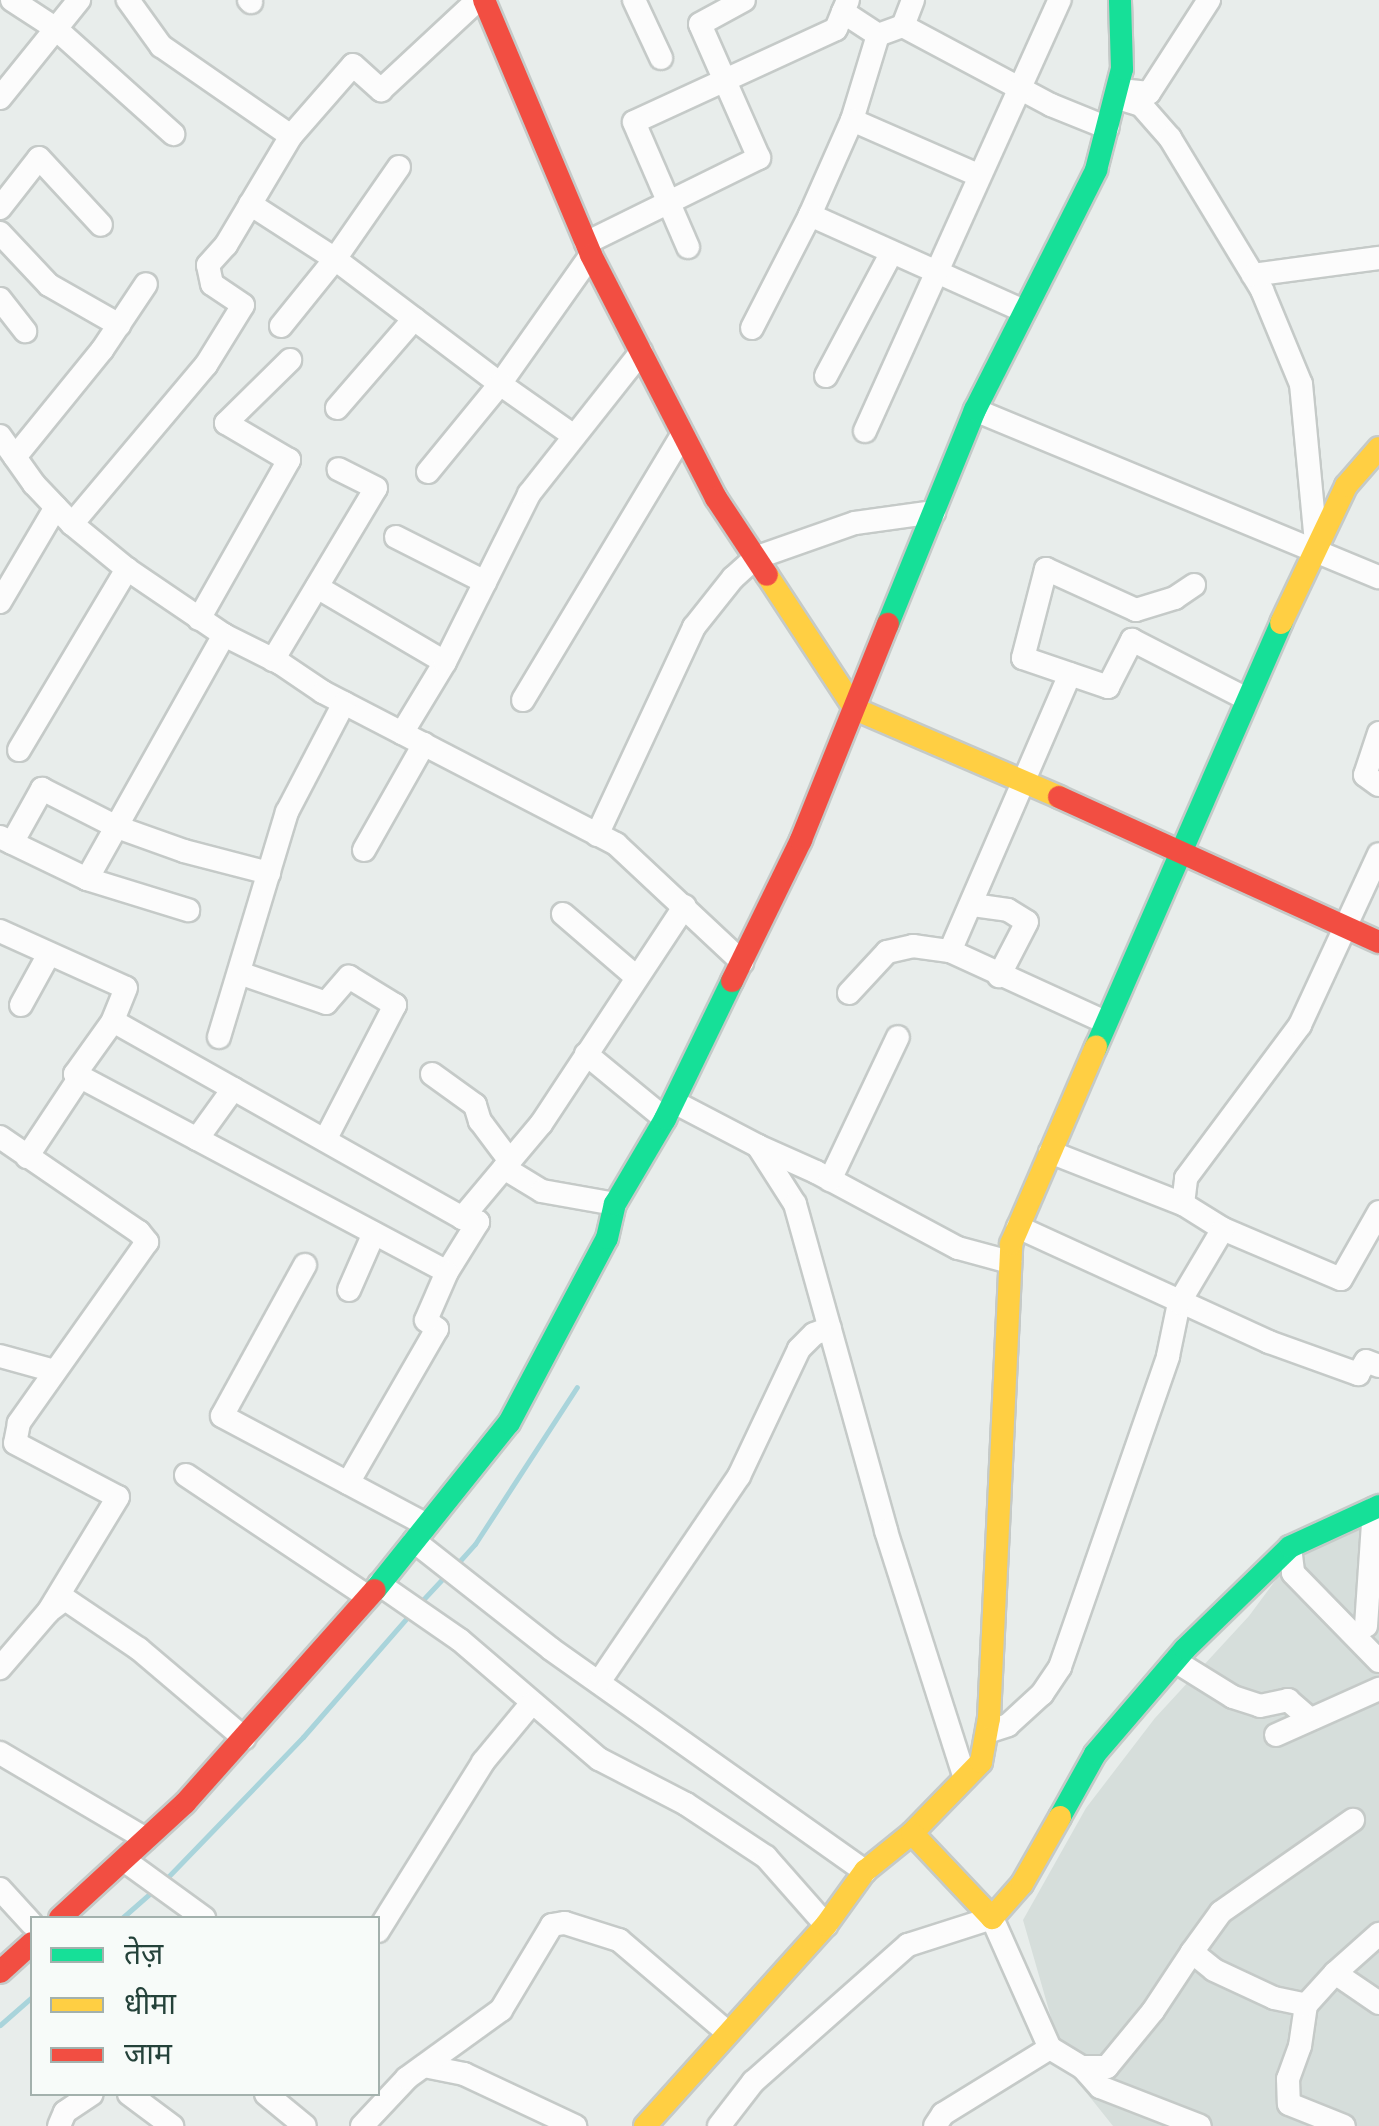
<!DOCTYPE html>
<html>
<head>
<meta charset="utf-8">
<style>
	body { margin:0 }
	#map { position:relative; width:1379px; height:2126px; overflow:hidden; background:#e8edeb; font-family:"Space Grotesk","Noto Sans Devanagari",sans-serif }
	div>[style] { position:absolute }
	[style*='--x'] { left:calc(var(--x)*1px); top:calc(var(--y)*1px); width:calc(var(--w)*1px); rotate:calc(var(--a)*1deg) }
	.built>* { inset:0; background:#d6dedb }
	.stream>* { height:5px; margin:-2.5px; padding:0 2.5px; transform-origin:2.5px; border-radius:2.5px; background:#a9d4db }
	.roads { filter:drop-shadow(2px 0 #c5cac8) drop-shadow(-2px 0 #c5cac8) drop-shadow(0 2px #c5cac8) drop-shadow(0 -2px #c5cac8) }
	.street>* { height:22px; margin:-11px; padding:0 11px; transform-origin:11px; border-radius:11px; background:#fcfcfc }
	.fast>* { height:22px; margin:-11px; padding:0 11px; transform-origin:11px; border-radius:11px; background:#16e098 }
	.slow>* { height:22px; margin:-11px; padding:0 11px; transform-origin:11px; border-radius:11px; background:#ffcf43 }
	.jam>* { height:22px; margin:-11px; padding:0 11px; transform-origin:11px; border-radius:11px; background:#f24e42 }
	span { translate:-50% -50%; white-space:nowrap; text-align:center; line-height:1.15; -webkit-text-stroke:8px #f7fbf9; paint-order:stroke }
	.legend { position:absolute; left:30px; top:1916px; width:350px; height:180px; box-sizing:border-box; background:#f7fbf9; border:2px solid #a3b1ad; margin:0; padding:12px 18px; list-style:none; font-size:30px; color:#24423a }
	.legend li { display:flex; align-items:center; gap:20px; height:50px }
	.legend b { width:50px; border:2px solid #a3b1ad }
</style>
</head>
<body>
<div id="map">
	<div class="built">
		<div style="clip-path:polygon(1379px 1517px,1379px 2126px,1113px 2126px,1065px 2066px,1023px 1920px,1086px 1808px,1155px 1718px,1249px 1616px,1306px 1539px)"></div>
	</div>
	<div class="stream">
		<div style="--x:457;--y:1564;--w:27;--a:-48"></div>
		<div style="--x:475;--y:1544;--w:187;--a:-57"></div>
		<div style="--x:419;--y:1604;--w:40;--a:-47"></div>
		<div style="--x:165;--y:1880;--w:199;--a:-46"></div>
		<div style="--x:303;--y:1737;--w:166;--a:-48.9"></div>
		<div style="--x:122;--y:1918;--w:43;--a:-41.2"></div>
		<div style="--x:0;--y:2025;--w:43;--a:-41.2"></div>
	</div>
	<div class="roads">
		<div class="street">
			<div style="--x:12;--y:0;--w:51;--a:33.1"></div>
			<div style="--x:55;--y:28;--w:159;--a:41.9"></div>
			<div style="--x:249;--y:0;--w:3;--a:45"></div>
			<div style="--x:634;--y:0;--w:64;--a:65"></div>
			<div style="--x:848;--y:0;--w:13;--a:113"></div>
			<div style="--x:843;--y:12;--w:42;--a:33.3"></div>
			<div style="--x:878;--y:35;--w:27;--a:-20"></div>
			<div style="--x:903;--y:26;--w:168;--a:28.1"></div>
			<div style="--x:1051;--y:105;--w:61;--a:22"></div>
			<div style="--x:903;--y:26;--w:28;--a:-69"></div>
			<div style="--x:878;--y:35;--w:89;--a:107"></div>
			<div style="--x:852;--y:120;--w:104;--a:113.9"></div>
			<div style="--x:810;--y:215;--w:235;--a:24.2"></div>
			<div style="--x:1120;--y:90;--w:29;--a:6"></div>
			<div style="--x:1149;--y:93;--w:111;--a:-57.2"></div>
			<div style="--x:0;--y:98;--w:126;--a:-51.1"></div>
			<div style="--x:1118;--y:98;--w:24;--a:17"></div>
			<div style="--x:1141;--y:105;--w:44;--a:48.7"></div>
			<div style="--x:1170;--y:138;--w:178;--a:58.8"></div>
			<div style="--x:1262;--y:290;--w:102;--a:67.5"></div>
			<div style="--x:1301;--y:384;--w:159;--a:84.6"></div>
			<div style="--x:852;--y:120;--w:137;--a:23.6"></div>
			<div style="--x:291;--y:136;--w:94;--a:-48.9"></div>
			<div style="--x:353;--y:65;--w:38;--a:42"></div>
			<div style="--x:381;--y:90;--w:132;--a:-42.9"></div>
			<div style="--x:250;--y:204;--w:101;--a:32.9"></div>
			<div style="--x:335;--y:259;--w:112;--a:-55.2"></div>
			<div style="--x:0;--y:208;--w:63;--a:-52"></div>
			<div style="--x:39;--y:158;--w:91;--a:47.2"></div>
			<div style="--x:0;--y:233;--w:71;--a:46.7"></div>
			<div style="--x:49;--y:285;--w:81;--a:29.7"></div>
			<div style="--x:586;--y:243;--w:193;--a:-26.2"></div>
			<div style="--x:759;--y:158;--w:146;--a:-113.8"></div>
			<div style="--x:700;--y:24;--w:50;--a:-28.6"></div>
			<div style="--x:688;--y:247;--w:136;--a:-113.4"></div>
			<div style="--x:634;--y:122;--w:222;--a:-24.7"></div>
			<div style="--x:836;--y:29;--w:18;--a:-68"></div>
			<div style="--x:1253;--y:275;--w:127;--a:-7.7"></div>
			<div style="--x:0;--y:299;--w:41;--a:52"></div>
			<div style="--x:281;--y:326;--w:86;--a:-51.1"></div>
			<div style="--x:335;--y:259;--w:207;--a:37.1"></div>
			<div style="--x:500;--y:384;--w:158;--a:-54.8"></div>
			<div style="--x:752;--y:328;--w:127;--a:-62.8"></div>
			<div style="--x:826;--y:376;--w:138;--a:-62"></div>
			<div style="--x:337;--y:408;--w:118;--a:-49.1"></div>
			<div style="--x:975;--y:410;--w:437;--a:22.5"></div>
			<div style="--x:865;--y:431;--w:473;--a:-65.7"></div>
			<div style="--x:0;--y:436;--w:59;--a:54.7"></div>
			<div style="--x:34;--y:484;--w:55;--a:46.5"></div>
			<div style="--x:72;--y:524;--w:71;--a:39.3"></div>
			<div style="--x:127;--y:569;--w:117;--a:34.2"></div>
			<div style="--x:224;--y:635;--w:63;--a:26.6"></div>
			<div style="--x:280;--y:663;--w:52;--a:34"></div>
			<div style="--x:323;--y:692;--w:330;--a:27.4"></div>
			<div style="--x:616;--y:844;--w:173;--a:43.1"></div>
			<div style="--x:15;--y:457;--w:138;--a:-50.9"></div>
			<div style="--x:102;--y:350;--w:79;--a:-56.3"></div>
			<div style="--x:428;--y:472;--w:114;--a:-50.7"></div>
			<div style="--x:500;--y:384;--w:90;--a:35.1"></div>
			<div style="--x:72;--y:524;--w:208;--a:-49.9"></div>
			<div style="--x:206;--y:365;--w:70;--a:-58.3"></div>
			<div style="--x:243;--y:305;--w:37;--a:-146"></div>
			<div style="--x:212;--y:284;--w:19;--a:-102"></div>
			<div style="--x:208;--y:265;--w:27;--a:-48"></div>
			<div style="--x:226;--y:245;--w:127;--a:-59.2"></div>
			<div style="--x:291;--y:136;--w:158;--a:-145.3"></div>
			<div style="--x:161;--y:46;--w:57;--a:-125.7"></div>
			<div style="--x:396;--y:537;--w:100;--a:26.8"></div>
			<div style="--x:1194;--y:585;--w:23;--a:146"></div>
			<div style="--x:1175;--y:598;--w:41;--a:162.9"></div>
			<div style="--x:1136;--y:610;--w:99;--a:-155.5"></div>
			<div style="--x:1046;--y:569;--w:92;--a:104.5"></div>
			<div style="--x:1023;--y:658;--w:90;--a:18.8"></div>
			<div style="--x:1108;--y:687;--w:53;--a:-62.9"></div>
			<div style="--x:1132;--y:640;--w:127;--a:27.2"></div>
			<div style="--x:317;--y:587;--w:148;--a:30.4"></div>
			<div style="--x:0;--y:602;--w:110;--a:-59.5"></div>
			<div style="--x:199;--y:619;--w:183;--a:-60.5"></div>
			<div style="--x:289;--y:460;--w:73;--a:-149.6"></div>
			<div style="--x:226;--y:423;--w:90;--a:-44.5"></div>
			<div style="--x:273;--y:660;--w:200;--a:-59.1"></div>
			<div style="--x:376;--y:488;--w:42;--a:-153.4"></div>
			<div style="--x:1070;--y:674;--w:302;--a:113.4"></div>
			<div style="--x:950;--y:951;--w:170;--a:24.6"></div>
			<div style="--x:523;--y:700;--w:310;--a:-59"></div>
			<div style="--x:402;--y:733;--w:83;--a:-58.8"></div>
			<div style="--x:445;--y:662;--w:188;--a:-63.4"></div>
			<div style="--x:529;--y:494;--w:181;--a:-51.7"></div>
			<div style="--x:1379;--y:733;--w:44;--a:108.4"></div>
			<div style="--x:1365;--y:775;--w:17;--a:36"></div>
			<div style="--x:19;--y:750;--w:211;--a:-59.2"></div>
			<div style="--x:597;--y:835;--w:230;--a:-65"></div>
			<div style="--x:694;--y:627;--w:63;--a:-51.5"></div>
			<div style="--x:733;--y:578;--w:30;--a:-42"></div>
			<div style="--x:755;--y:558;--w:106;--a:-19.3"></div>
			<div style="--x:855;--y:523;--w:80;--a:-7.9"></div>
			<div style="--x:0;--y:837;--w:97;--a:25.8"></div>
			<div style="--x:87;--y:879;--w:106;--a:17.1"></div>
			<div style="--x:12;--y:843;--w:62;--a:-60.9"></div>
			<div style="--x:42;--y:789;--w:84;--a:26.9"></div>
			<div style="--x:117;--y:827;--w:71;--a:19.7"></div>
			<div style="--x:184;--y:851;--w:88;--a:14.5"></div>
			<div style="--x:364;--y:850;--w:122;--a:-60.5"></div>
			<div style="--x:87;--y:879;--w:280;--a:-60.7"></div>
			<div style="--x:973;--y:905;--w:35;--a:8"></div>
			<div style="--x:1008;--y:910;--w:22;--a:32"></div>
			<div style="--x:1027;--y:922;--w:61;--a:117.4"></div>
			<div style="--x:563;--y:914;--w:95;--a:40.7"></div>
			<div style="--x:0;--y:931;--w:138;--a:24.3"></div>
			<div style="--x:126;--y:988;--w:35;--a:112"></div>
			<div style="--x:113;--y:1021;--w:401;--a:29.4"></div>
			<div style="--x:462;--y:1218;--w:123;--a:-50"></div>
			<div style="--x:541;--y:1124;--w:261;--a:-56.6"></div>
			<div style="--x:239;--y:973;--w:92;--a:19"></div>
			<div style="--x:326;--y:1003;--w:35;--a:-49"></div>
			<div style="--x:349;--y:977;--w:54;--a:31.3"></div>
			<div style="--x:395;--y:1005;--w:152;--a:117.4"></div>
			<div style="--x:849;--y:993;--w:56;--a:-47.2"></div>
			<div style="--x:887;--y:952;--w:27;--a:-13"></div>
			<div style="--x:913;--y:946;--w:37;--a:8"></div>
			<div style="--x:21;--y:1005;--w:58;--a:-61.2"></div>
			<div style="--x:113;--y:1021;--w:65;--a:125.6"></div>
			<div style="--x:75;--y:1074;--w:421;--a:28"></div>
			<div style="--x:447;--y:1272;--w:59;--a:-58.2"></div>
			<div style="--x:478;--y:1222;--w:16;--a:-166"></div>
			<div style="--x:219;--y:1037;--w:235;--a:-73.2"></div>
			<div style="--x:287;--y:812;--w:123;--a:-62.4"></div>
			<div style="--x:586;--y:1054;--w:102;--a:39.4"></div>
			<div style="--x:432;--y:1074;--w:53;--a:35.8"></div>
			<div style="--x:475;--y:1105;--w:17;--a:73"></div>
			<div style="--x:480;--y:1121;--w:50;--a:53.1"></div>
			<div style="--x:674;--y:1102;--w:95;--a:27.6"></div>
			<div style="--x:758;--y:1146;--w:69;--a:57.5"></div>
			<div style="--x:795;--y:1204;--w:339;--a:74.4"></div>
			<div style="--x:886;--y:1531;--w:259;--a:72.3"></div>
			<div style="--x:0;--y:1137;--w:168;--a:34.4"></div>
			<div style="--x:139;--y:1232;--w:13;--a:51"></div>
			<div style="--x:147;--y:1242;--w:222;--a:125.3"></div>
			<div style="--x:19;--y:1423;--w:20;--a:101"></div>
			<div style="--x:15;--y:1443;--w:116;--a:27.7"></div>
			<div style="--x:118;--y:1497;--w:135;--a:121.3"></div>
			<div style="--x:48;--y:1612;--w:74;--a:130.6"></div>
			<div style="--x:197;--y:1139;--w:62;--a:-54.2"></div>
			<div style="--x:758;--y:1146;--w:64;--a:24.1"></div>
			<div style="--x:816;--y:1172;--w:161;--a:28.2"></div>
			<div style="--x:958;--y:1248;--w:54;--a:15.1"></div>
			<div style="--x:1050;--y:1152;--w:143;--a:21.4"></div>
			<div style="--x:1183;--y:1204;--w:47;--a:32"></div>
			<div style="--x:1223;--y:1229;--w:128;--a:23"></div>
			<div style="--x:1341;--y:1279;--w:77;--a:-60.4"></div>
			<div style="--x:27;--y:1157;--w:96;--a:-56.5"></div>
			<div style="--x:504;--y:1168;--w:44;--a:31.2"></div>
			<div style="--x:542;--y:1191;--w:74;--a:10.1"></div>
			<div style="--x:830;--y:1180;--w:158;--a:-64.6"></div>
			<div style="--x:1183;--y:1204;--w:26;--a:-83"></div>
			<div style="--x:1186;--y:1178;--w:191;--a:-53.3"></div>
			<div style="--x:1300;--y:1025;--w:188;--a:-65.2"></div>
			<div style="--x:1018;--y:1227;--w:276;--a:24.6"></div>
			<div style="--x:1269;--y:1342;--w:95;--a:19.8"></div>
			<div style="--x:1358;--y:1374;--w:15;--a:-58"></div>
			<div style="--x:1366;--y:1361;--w:14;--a:21"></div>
			<div style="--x:305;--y:1265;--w:172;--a:118.8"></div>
			<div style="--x:222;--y:1416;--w:232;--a:28"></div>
			<div style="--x:349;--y:1290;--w:62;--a:-66.3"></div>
			<div style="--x:0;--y:1356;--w:57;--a:15.3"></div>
			<div style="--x:186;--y:1475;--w:219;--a:33.8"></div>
			<div style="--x:348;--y:1483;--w:178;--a:-60"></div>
			<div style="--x:437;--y:1329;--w:14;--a:-141"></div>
			<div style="--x:426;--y:1320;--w:52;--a:-66.4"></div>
			<div style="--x:414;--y:1541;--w:174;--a:38.2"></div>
			<div style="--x:551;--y:1649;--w:385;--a:35.3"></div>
			<div style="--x:1290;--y:1547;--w:26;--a:83"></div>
			<div style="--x:1293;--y:1573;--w:123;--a:45.7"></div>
			<div style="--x:379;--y:1584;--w:98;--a:34.7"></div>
			<div style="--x:460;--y:1640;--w:183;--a:40.6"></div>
			<div style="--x:599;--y:1759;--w:98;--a:27.3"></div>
			<div style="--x:686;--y:1804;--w:96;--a:33.5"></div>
			<div style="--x:766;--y:1857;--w:91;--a:48.6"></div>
			<div style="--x:49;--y:1611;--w:20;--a:-37"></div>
			<div style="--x:65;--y:1599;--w:89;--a:34"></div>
			<div style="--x:139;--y:1649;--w:138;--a:40.3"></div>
			<div style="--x:1366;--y:1626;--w:118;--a:-86.1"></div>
			<div style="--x:1175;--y:1661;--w:68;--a:31.8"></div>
			<div style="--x:1233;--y:1697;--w:28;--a:18"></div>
			<div style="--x:1260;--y:1706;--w:29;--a:-12"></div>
			<div style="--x:1288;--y:1700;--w:29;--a:41"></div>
			<div style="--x:599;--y:1682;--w:249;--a:-55.8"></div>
			<div style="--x:739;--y:1476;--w:140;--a:-64.7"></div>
			<div style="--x:799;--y:1349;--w:21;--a:-45"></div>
			<div style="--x:814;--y:1334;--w:17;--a:-21"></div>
			<div style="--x:987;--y:1732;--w:22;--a:-18"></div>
			<div style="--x:1008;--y:1725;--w:46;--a:-42.4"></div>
			<div style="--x:1042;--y:1694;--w:32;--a:-56"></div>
			<div style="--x:1060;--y:1667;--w:329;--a:-70.8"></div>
			<div style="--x:1168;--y:1356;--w:54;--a:-78.3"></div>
			<div style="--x:1179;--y:1303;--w:86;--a:-59.3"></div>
			<div style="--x:1276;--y:1735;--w:113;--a:-24.1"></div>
			<div style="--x:0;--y:1753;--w:169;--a:30.5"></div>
			<div style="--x:124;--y:1860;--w:99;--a:35.9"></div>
			<div style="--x:0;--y:1889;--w:47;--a:47.6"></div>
			<div style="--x:378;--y:1931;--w:199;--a:-58.1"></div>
			<div style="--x:483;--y:1762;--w:75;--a:-50.4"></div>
			<div style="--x:1192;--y:1952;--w:49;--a:-54.1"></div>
			<div style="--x:1221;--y:1912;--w:161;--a:-34.9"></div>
			<div style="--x:1335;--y:1973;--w:59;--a:-41.6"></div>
			<div style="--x:1306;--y:2005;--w:41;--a:98.3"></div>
			<div style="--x:1300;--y:2046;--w:35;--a:110"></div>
			<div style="--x:1288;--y:2079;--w:25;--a:88"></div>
			<div style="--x:1289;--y:2104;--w:59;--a:21.8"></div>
			<div style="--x:1050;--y:2048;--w:37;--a:31"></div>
			<div style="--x:1082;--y:2067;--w:25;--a:0"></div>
			<div style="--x:1107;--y:2067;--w:72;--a:-50.6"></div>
			<div style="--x:1153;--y:2011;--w:71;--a:-56.5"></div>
			<div style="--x:1192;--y:1952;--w:28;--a:39"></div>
			<div style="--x:1214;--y:1970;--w:66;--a:25"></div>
			<div style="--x:1274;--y:1998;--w:33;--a:12"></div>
			<div style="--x:1306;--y:2005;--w:43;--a:-47.8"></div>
			<div style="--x:1335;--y:1973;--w:53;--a:34.3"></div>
			<div style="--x:424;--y:2066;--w:41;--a:11.3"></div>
			<div style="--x:464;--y:2074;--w:123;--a:25.1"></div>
			<div style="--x:1082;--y:2067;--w:27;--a:48"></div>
			<div style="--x:1100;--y:2087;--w:107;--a:21.3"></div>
			<div style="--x:129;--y:2094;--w:54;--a:36.7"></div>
			<div style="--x:266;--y:2094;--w:50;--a:39.4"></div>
			<div style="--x:59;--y:2126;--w:15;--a:-67"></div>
			<div style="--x:65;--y:2112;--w:32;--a:-34"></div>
			<div style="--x:362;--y:2126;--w:66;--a:-46.8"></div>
			<div style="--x:407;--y:2078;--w:116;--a:-35.9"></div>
			<div style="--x:501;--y:2010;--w:99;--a:-59"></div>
			<div style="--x:552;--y:1925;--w:13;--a:-9"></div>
			<div style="--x:565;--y:1923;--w:57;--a:17.5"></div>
			<div style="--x:619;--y:1940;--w:142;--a:40.4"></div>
			<div style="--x:719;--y:2126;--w:56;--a:-52.3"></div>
			<div style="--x:753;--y:2082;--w:207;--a:-41.5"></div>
			<div style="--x:908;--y:1945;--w:88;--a:-17.8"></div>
			<div style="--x:992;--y:1918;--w:142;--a:66"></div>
			<div style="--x:1050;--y:2048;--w:126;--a:148.3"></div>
			<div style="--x:943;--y:2114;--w:14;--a:124"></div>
		</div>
		<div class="fast">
			<div style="--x:888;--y:624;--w:231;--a:-67.9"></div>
			<div style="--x:975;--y:410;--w:269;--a:-63.2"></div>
			<div style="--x:1096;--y:170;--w:104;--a:-75.6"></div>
			<div style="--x:1122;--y:69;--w:69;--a:-91.7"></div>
			<div style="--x:1096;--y:1047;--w:463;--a:-66.4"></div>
			<div style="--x:375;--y:1590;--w:214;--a:-51.3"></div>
			<div style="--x:509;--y:1423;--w:209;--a:-62.1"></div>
			<div style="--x:607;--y:1238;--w:35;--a:-77"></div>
			<div style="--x:615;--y:1204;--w:99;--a:-59.5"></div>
			<div style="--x:665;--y:1119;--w:153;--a:-64.1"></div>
			<div style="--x:1060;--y:1817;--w:72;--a:-60.9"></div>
			<div style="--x:1095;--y:1754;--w:138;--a:-49.4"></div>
			<div style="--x:1185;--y:1649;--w:146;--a:-44.2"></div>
			<div style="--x:1290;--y:1547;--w:98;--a:-24.7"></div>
		</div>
		<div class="slow">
			<div style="--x:767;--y:575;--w:160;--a:56.7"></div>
			<div style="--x:855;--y:709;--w:222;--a:23.3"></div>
			<div style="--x:1281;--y:623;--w:152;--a:-64.6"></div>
			<div style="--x:1346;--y:486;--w:50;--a:-49"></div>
			<div style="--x:912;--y:1833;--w:99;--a:-45.8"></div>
			<div style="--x:981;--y:1762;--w:45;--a:-79.7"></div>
			<div style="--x:989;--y:1718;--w:475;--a:-87.3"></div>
			<div style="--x:1011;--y:1244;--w:215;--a:-66.7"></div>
			<div style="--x:645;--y:2126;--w:270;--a:-48"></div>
			<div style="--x:826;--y:1925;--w:67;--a:-54.2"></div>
			<div style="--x:865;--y:1871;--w:60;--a:-39"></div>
			<div style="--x:912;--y:1833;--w:117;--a:46.7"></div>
			<div style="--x:992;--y:1918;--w:45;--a:-48.6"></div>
			<div style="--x:1022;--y:1884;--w:77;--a:-60.4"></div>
		</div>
		<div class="jam">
			<div style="--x:484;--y:0;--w:277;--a:67.2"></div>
			<div style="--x:591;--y:255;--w:273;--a:62.8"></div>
			<div style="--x:716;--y:498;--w:92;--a:56.5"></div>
			<div style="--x:1059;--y:797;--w:351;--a:24.4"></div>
			<div style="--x:732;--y:981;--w:157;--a:-63.9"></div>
			<div style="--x:801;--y:840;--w:233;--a:-68.1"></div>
			<div style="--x:60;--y:1918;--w:170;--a:-42.6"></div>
			<div style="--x:185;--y:1803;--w:285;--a:-48.3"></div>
			<div style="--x:0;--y:1972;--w:43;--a:-42.2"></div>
		</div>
	</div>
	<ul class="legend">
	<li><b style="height:12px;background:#16e098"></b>तेज़</li>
	<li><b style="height:12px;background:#ffcf43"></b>धीमा</li>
	<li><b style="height:12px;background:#f24e42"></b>जाम</li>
	</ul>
</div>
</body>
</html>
